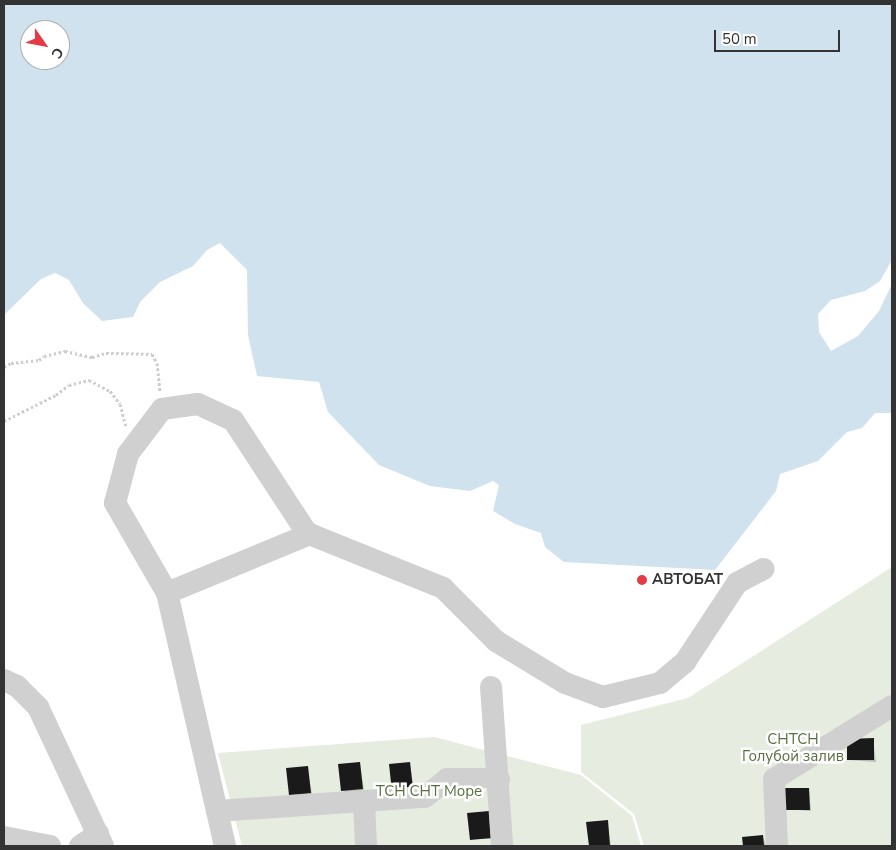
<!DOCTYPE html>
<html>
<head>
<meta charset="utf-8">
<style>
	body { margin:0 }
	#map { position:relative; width:896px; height:850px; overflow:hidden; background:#fff; font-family:"Nunito Sans",sans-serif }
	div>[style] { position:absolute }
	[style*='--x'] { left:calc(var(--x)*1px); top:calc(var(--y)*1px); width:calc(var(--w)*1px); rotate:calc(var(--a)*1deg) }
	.green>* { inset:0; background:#e6ecdf }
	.water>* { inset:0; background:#cfe2ee }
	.shadow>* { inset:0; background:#0003 }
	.building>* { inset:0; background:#1a1a1a }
	.path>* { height:3px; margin-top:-1.5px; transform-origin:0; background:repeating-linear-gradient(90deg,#cdcdcd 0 2.5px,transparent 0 5px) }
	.minor>* { height:22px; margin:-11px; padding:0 11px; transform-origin:11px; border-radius:11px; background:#d0d0d0 }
	.dots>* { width:14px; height:14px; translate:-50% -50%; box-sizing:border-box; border:2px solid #fff; border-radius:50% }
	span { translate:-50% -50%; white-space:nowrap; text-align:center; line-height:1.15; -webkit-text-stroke:5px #fff; paint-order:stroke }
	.poi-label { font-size:15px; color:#333; font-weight:700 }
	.left { translate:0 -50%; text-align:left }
	.park-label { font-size:15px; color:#56703f }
	.frame { position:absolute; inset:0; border:5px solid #333; pointer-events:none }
	.north { position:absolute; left:20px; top:20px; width:50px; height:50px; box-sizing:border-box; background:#fff; border:1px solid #adadad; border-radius:50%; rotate:123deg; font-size:14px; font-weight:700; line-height:20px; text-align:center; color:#333 }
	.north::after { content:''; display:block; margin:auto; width:18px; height:22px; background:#e63946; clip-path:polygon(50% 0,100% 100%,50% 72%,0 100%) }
	.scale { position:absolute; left:714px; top:30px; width:126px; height:22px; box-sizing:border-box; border:2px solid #333; border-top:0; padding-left:6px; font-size:15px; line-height:18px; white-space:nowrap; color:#333; -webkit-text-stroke:4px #fff; paint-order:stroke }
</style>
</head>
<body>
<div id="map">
	<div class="green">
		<div style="clip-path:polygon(892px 567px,892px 846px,644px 846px,634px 814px,581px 772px,581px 725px,688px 698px)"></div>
		<div style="clip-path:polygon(434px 737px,581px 775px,632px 816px,641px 846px,242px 846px,218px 753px)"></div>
	</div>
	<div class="water">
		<div style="clip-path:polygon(evenodd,4px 4px,892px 4px,892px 260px,880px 281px,865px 291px,831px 300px,818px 314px,819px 332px,831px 351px,858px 336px,879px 311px,892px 284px,892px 413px,875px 413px,862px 428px,847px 432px,818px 461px,780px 474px,776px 491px,715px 570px,564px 562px,545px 547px,541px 533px,515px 524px,493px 511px,499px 485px,493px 481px,470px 491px,430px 486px,379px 465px,328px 412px,319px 382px,257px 376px,248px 335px,247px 270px,220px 243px,207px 250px,193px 266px,160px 282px,140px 302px,133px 317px,102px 321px,83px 303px,69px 280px,55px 273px,41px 279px,4px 315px,4px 4px,30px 30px,60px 30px,60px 60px,30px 60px,30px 30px)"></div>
	</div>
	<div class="shadow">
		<div style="clip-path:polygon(873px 740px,876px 762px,848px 760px)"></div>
		<div style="clip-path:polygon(360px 764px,364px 791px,344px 793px,340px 766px)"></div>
		<div style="clip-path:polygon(410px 764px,414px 791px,395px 793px)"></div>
		<div style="clip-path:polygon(307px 767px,312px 794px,292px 797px)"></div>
		<div style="clip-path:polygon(809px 789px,811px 811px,784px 809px)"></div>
		<div style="clip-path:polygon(468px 814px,493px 839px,471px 839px)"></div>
		<div style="clip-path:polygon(607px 821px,611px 846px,590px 846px,588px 823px)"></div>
		<div style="clip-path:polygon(763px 836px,766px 846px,744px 846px,743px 839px)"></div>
	</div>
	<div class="building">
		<div style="clip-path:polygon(874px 738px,874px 760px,847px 760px,847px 739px)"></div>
		<div style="clip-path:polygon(360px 762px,363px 789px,341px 791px,338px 764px)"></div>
		<div style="clip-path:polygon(410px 762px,413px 789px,392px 792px,389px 764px)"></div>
		<div style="clip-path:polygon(308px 766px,311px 793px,289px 795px,286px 768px)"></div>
		<div style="clip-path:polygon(782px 788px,809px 788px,810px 810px,782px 810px)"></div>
		<div style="clip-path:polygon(489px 811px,491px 838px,470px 840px,467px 813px)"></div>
		<div style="clip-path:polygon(608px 820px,610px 846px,589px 846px,586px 822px)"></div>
		<div style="clip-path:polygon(763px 835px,764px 846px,743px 846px,742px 837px)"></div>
	</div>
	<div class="path">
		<div style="--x:4;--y:367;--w:8;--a:-30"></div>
		<div style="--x:11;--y:363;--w:28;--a:-6"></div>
		<div style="--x:39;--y:360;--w:6;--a:-39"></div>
		<div style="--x:44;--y:356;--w:22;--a:-13"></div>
		<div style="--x:65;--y:351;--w:28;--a:13"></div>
		<div style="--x:92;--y:357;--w:15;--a:-16"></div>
		<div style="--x:106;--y:353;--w:46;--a:1.2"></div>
		<div style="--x:152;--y:354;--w:10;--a:61"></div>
		<div style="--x:157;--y:363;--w:28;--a:84"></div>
		<div style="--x:4;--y:421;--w:58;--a:-26.6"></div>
		<div style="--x:56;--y:395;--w:16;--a:-38"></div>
		<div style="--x:69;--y:385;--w:21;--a:-14"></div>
		<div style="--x:89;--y:380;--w:24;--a:28"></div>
		<div style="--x:110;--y:391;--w:16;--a:52"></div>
		<div style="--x:120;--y:404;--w:23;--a:75"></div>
	</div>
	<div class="minor">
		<div style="--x:167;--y:593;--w:155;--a:-22.4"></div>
		<div style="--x:4;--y:680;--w:14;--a:25"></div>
		<div style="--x:17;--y:686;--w:30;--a:45"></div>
		<div style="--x:38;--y:707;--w:153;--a:64.9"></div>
		<div style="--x:491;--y:687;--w:159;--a:86"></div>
		<div style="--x:364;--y:803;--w:43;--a:87.3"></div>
		<div style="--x:217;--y:811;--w:208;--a:-3.9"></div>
		<div style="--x:425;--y:797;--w:28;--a:-39"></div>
		<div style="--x:447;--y:779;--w:52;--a:0"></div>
		<div style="--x:4;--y:837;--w:47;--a:11.1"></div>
		<div style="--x:80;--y:846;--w:22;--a:-34"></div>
		<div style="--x:225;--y:846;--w:260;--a:-102.9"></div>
		<div style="--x:167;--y:593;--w:104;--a:-120"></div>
		<div style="--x:115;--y:503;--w:51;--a:-75.1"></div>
		<div style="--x:128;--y:454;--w:56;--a:-52.9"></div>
		<div style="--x:162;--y:409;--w:36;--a:-8"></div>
		<div style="--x:198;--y:404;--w:38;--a:25"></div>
		<div style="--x:233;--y:420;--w:135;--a:56.8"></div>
		<div style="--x:307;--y:533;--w:147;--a:22"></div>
		<div style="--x:443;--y:588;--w:75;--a:45"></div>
		<div style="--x:496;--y:641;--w:81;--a:31.3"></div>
		<div style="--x:565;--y:683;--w:40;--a:20.2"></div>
		<div style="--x:603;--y:697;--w:59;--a:-13.8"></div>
		<div style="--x:660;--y:683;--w:33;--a:-40"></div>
		<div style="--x:685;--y:662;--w:95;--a:-56.6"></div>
		<div style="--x:737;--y:583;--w:30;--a:-28"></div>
		<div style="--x:777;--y:846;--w:67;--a:-92.6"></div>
		<div style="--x:774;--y:779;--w:139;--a:-31.7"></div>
	</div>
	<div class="dots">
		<div style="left:642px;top:580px;background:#e63946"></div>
	</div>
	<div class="poi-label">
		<span class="left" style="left:652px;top:580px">АВТОБАТ</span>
	</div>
	<div class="park-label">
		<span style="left:793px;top:748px">СНТСН<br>Голубой залив</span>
		<span style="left:429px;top:792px">ТСН СНТ Море</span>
	</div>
	<div class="frame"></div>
	<div class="north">С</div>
	<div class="scale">50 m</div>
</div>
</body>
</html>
